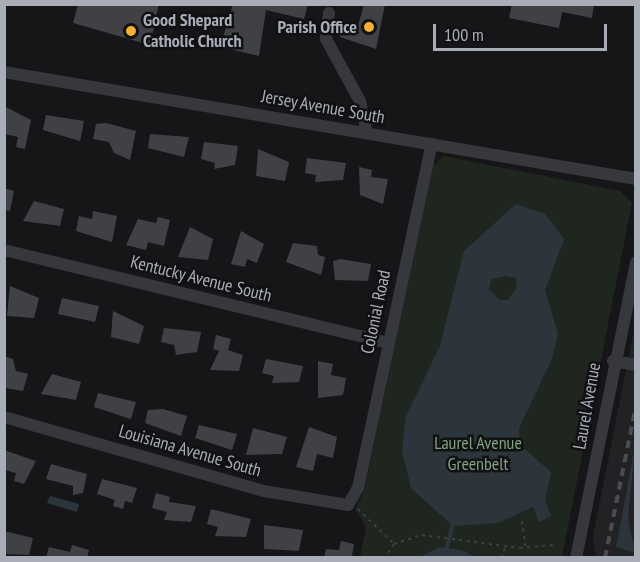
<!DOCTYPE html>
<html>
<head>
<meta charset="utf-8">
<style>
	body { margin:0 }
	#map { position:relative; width:640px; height:562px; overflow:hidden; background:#161618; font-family:"PT Sans Narrow",sans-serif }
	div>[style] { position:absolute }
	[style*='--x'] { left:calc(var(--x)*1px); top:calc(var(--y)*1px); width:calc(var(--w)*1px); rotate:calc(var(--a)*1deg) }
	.built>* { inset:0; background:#222225 }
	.green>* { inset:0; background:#1e261f }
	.water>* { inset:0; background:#2c353c }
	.stream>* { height:4px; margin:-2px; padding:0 2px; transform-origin:2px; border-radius:2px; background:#2c353c }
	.building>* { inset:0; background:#404145 }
	.path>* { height:2px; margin-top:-1px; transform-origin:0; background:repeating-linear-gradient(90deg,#3d3f44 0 3px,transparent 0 7.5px) }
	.minor>* { height:12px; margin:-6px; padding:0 6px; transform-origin:6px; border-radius:6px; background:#37383d }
	.rail>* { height:4px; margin-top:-2px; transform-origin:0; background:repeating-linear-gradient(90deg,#4a4c52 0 8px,transparent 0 14px) }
	.dots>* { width:16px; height:16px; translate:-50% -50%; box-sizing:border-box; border:3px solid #111113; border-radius:50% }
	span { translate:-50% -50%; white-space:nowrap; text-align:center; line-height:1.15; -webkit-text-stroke:5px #111113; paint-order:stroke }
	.poi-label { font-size:18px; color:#a8adb8; font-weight:700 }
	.left { translate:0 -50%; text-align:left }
	.right { translate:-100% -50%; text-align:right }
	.street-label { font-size:18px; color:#a8adb8 }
	.park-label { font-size:18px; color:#7fa381 }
	.frame { position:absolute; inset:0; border:6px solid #a8adb8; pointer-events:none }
	.scale { position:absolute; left:433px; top:24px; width:174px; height:27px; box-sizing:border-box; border:3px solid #a8adb8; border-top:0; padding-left:8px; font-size:18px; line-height:21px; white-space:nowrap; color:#a8adb8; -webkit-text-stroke:4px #111113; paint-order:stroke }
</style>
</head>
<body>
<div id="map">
	<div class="built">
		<div style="clip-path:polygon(635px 325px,635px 557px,596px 558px,593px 536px)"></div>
	</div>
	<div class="green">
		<div style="clip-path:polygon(444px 156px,620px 191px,632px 203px,562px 557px,360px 557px,366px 527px,355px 509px,364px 491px,433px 165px)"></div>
	</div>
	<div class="water">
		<div style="clip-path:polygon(evenodd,516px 204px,545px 214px,564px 239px,545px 290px,558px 334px,552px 359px,519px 428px,520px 445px,551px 472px,545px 500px,551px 516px,539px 522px,533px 507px,498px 523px,453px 526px,411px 488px,402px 451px,406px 416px,440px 346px,464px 251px,516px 204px,506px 276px,516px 278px,517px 287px,508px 300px,500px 300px,489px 290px,491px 279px,506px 276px)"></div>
		<div style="clip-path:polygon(635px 447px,628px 518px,635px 553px,616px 547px)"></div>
		<div style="clip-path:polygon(50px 496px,79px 504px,77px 512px,47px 503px)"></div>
		<div style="clip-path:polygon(439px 547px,461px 550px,475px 557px,420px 557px)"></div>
	</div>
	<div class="stream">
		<div style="--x:444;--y:558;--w:35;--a:-75"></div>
	</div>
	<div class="building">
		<div style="clip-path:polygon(78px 4px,159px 4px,150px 45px,73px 23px)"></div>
		<div style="clip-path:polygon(233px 4px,308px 4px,304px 19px,266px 10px,259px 56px,220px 47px)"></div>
		<div style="clip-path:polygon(364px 4px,385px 4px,376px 49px,340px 37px,342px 26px,357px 30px)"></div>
		<div style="clip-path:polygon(512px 4px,594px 4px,592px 18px,562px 12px,559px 28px,509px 18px)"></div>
		<div style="clip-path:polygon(4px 106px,31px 120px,25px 149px,16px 147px,18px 137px,4px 134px)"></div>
		<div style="clip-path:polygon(46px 115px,84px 121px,80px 141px,43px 130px)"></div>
		<div style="clip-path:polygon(106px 123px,136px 131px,130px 160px,114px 153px,109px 142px,93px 139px,96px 124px)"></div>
		<div style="clip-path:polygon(150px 134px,189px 137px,184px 157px,148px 148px)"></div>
		<div style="clip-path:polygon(204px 142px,238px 146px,235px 165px,214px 169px,215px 163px,201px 159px)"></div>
		<div style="clip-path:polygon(258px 149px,289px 162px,285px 181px,256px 176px)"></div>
		<div style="clip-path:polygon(307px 158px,346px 163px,343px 180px,315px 182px,316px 175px,305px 173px)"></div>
		<div style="clip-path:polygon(359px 167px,372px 170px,371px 177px,388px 179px,383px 204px,360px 195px)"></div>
		<div style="clip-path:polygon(4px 188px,14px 191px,10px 211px,4px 210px)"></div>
		<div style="clip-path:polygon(34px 201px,64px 209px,60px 226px,23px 221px)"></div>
		<div style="clip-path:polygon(93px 211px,117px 216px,112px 242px,76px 231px,79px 216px,92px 219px)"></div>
		<div style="clip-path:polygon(158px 217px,170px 220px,164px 246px,148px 242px,146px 250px,126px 245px,138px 219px,156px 223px)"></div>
		<div style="clip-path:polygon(190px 227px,213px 239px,208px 260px,178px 257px)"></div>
		<div style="clip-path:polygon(241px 231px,264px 244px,257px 263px,247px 259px,245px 267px,231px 264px)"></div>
		<div style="clip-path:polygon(293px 243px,317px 246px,318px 255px,325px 257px,321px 275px,286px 262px)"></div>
		<div style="clip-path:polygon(340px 259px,371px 264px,368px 281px,335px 280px,333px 261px)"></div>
		<div style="clip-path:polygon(10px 286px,39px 298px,34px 318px,7px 316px)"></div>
		<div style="clip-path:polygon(62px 298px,99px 306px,95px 322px,58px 314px)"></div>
		<div style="clip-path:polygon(113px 311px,144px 326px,139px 344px,111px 337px)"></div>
		<div style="clip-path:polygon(164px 328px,201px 332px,197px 352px,176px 355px,174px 345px,161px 342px)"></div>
		<div style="clip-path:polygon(216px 335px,231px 339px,228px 350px,243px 355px,239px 371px,210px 370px,219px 351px,213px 349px)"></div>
		<div style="clip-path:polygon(4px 356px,13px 359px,16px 371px,28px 374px,23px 391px,5px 388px)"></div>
		<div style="clip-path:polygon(266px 359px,303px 366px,299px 382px,272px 383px,274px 376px,262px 373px)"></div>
		<div style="clip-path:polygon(318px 361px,333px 364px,331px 375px,346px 378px,343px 395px,318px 398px)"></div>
		<div style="clip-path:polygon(52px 374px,81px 382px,76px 400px,41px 394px)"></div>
		<div style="clip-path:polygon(98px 393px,136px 402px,131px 419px,94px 407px)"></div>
		<div style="clip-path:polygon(163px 409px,187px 416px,181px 436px,145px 423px,148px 410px)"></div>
		<div style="clip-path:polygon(199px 425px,237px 434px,232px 450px,195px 438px)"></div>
		<div style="clip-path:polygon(309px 427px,337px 437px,333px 458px,317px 454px,313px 471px,296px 467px)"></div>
		<div style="clip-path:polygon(253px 428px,287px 437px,282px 454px,246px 455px)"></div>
		<div style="clip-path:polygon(4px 450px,36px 461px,24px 484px,14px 481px,16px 473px,5px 470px)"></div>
		<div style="clip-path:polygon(51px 464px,87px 474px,83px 493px,73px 495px,73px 486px,46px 479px)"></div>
		<div style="clip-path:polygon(102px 479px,137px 488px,132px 503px,125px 501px,123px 509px,113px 506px,115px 500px,97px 494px)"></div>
		<div style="clip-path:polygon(156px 493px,170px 497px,169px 502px,196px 506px,191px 522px,164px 520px,167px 512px,152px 508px)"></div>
		<div style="clip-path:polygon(211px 509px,251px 519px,246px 537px,215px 536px,218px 527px,207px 524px)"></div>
		<div style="clip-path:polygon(264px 525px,303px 530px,299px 551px,264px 549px)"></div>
		<div style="clip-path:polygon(4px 531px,33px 538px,29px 555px,4px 554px)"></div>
		<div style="clip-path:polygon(341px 541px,354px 544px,352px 556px,324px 558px,326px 549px,339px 550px)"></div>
		<div style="clip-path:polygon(72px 545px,89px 550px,87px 558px,46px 558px,49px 547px,70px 552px)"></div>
	</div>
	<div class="path">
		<div style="--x:358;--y:509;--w:50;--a:44.2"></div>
		<div style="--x:394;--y:544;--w:17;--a:123"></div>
		<div style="--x:522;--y:521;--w:27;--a:82"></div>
		<div style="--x:394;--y:544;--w:29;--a:-18"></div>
		<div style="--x:422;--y:535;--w:99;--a:7.6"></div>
		<div style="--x:520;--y:548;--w:33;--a:-5"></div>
		<div style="--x:501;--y:558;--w:13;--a:-67"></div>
	</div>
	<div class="minor">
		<div style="--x:329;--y:13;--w:26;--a:97"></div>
		<div style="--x:326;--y:39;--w:71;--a:61.3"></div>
		<div style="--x:360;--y:101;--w:33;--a:78"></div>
		<div style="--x:4;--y:72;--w:641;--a:9.61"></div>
		<div style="--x:4;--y:250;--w:395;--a:13.6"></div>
		<div style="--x:613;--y:361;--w:23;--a:10"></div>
		<div style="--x:4;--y:417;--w:270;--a:15.9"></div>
		<div style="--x:264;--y:491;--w:85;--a:9.5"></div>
		<div style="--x:348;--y:505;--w:20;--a:-60"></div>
		<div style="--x:358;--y:488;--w:352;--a:-77.9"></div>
		<div style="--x:576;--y:558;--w:302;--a:-78.5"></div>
	</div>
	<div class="rail">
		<div style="--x:605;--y:558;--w:155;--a:-78.5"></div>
	</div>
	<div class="dots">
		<div style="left:369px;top:27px;background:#f2b134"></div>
		<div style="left:131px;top:31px;background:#f2b134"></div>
	</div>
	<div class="poi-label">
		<span class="left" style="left:143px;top:31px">Good Shepard<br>Catholic Church</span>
		<span class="right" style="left:357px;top:27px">Parish Office</span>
	</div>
	<div class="street-label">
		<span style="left:323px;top:107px;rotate:10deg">Jersey Avenue South</span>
		<span style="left:201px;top:279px;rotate:14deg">Kentucky Avenue South</span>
		<span style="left:376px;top:312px;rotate:-78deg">Colonial Road</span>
		<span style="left:587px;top:406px;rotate:-80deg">Laurel Avenue</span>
		<span style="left:190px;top:451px;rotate:16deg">Louisiana Avenue South</span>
	</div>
	<div class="park-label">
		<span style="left:478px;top:454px">Laurel Avenue<br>Greenbelt</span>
	</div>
	<div class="frame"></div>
	<div class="scale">100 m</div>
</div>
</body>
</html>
